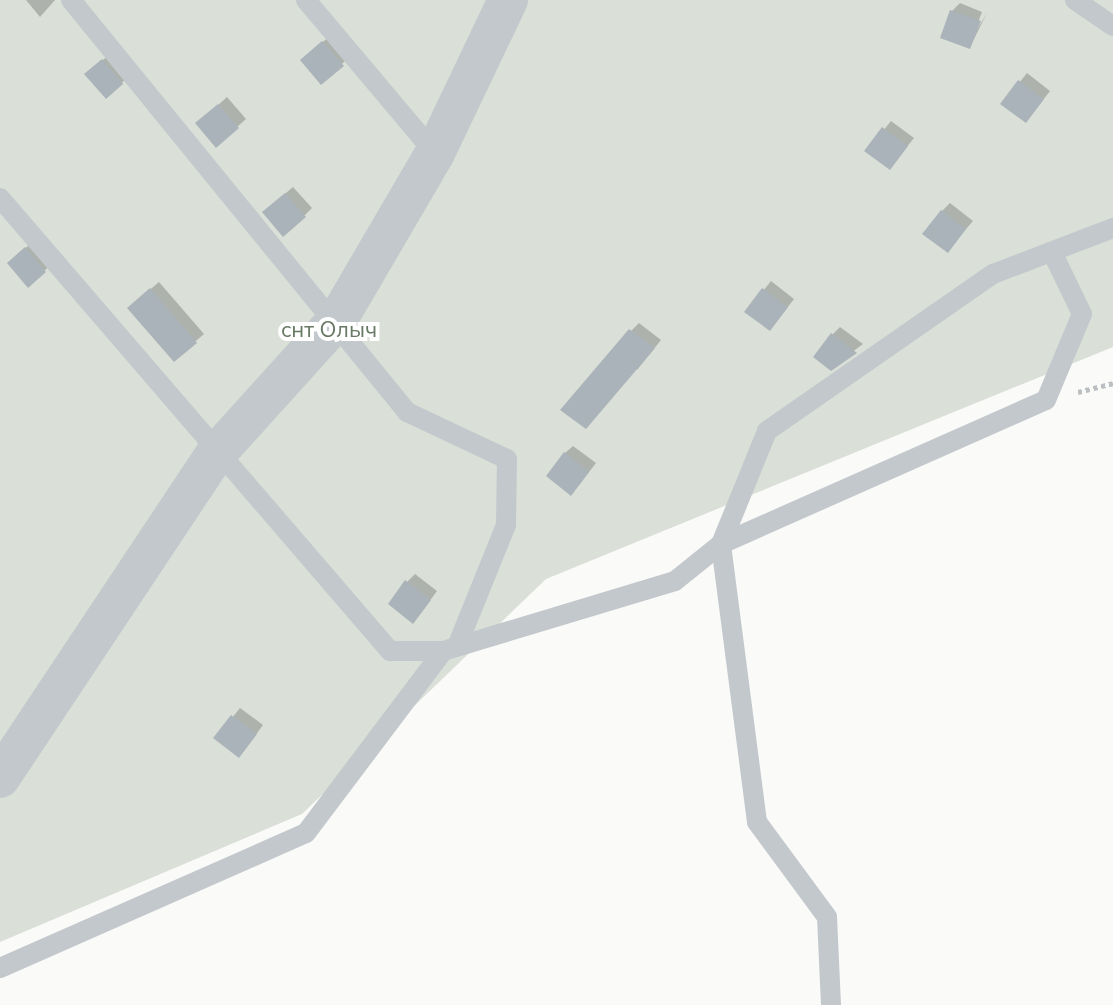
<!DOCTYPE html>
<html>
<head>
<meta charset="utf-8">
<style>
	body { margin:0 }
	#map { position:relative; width:1113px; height:1005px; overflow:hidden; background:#fafaf8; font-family:"Nunito Sans",sans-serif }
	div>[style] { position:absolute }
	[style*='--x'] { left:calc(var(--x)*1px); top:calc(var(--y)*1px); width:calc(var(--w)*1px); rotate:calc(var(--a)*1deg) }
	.green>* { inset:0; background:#dadfd7 }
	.shadow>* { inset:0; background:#0003 }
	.building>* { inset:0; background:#aab3b9 }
	.path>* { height:5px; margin-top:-2.5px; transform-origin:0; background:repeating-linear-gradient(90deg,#bbbfc2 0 4px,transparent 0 8px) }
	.lane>* { height:20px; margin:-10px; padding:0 10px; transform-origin:10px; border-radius:10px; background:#c3c8cc }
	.street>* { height:40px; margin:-20px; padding:0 20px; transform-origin:20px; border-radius:20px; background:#c3c8cc }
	span { translate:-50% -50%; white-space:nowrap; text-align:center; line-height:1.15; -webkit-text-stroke:8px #fff; paint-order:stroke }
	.park-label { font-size:22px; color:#687a64 }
</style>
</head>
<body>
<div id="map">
	<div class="green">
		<div style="clip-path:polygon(0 0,1113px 0,1113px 347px,546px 579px,302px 814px,0 942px)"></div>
	</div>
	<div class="shadow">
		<div style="clip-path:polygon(26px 0,55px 0,40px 17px)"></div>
		<div style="clip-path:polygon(960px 3px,982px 12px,971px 40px,987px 13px,970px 47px,952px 11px)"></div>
		<div style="clip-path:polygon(331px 35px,350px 56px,342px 64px,310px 53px)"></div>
		<div style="clip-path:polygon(111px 53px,129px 75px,122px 83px,95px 67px)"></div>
		<div style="clip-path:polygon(1027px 73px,1050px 91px,1033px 113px,1003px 103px)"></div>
		<div style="clip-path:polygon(227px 97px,246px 119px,217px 145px,206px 116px)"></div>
		<div style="clip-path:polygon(891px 121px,914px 138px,890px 168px,867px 151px)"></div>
		<div style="clip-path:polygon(293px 187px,312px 208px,304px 216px,272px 205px)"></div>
		<div style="clip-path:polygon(950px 203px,973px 221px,948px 250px,942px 211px)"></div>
		<div style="clip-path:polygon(34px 241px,53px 263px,28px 285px,17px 255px)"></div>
		<div style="clip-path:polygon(771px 281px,794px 299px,777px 321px,747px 311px)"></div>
		<div style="clip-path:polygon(159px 282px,204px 334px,175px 359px,138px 300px)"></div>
		<div style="clip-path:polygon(639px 323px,661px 340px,637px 370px,631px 331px)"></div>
		<div style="clip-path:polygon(840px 327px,863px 344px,831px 368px,832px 335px)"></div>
		<div style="clip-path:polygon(573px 446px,596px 463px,579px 485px,565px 453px)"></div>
		<div style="clip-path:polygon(415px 574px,437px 591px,421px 613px,407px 582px)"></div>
		<div style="clip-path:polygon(240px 708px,263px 725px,246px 748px,216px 738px)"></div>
	</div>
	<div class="building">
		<div style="clip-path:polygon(950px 10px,981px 21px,970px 49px,940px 38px)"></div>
		<div style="clip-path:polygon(322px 41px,344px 66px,321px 85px,300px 60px)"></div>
		<div style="clip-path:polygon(102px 59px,123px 84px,106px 99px,84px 74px)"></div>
		<div style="clip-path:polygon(1018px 80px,1044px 99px,1026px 123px,1000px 104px)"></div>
		<div style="clip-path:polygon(218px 104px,239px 128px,216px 148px,195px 123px)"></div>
		<div style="clip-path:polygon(882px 127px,908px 146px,890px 170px,864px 151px)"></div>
		<div style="clip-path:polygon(285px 193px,306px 217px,283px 237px,262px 212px)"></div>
		<div style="clip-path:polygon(941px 210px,966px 229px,948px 253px,922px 234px)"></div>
		<div style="clip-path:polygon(25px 247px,46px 272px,28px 288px,7px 263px)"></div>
		<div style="clip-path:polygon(150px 288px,197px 343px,174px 362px,127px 308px)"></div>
		<div style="clip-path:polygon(762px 288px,788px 307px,770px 331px,744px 312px)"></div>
		<div style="clip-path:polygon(629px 329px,655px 348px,586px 429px,560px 410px)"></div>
		<div style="clip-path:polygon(831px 333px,857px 353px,831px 371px,813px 357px)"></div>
		<div style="clip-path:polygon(564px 452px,589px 472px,571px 496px,546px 476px)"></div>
		<div style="clip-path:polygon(405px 580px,431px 600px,413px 624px,388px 604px)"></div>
		<div style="clip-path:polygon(231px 715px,257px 734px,239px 758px,213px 738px)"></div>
	</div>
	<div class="path">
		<div style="--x:1078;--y:392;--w:36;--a:-14"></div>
	</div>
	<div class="lane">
		<div style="--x:71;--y:0;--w:532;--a:50.8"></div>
		<div style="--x:407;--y:412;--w:110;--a:25.2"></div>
		<div style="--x:507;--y:459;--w:66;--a:90.9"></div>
		<div style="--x:506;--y:525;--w:131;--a:112"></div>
		<div style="--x:306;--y:0;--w:200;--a:49.9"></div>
		<div style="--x:1075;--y:0;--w:46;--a:34.4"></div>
		<div style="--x:0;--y:198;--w:598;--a:49.27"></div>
		<div style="--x:390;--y:651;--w:53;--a:0"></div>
		<div style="--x:0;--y:968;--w:334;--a:-23.8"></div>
		<div style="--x:306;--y:833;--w:228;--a:-53"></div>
		<div style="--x:443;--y:651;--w:242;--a:-16.8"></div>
		<div style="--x:675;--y:581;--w:59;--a:-38.8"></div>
		<div style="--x:721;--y:544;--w:355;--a:-23.9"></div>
		<div style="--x:1046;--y:400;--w:93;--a:-67.3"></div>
		<div style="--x:1082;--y:314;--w:69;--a:-115.8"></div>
		<div style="--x:831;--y:1005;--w:88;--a:-92.6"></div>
		<div style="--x:827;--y:917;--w:118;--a:-126.4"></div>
		<div style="--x:757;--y:822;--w:280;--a:-97.4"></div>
		<div style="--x:721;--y:544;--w:122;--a:-67.8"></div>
		<div style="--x:767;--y:431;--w:275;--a:-34.8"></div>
		<div style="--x:993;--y:274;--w:129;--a:-21"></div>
	</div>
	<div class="street">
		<div style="--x:0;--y:778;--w:388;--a:-56.4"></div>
		<div style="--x:215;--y:455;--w:183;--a:-47.9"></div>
		<div style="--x:338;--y:319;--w:192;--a:-59.7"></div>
		<div style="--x:435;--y:153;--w:170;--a:-64.5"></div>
	</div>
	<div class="park-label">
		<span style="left:329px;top:331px">снт Олыч</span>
	</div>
</div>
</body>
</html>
